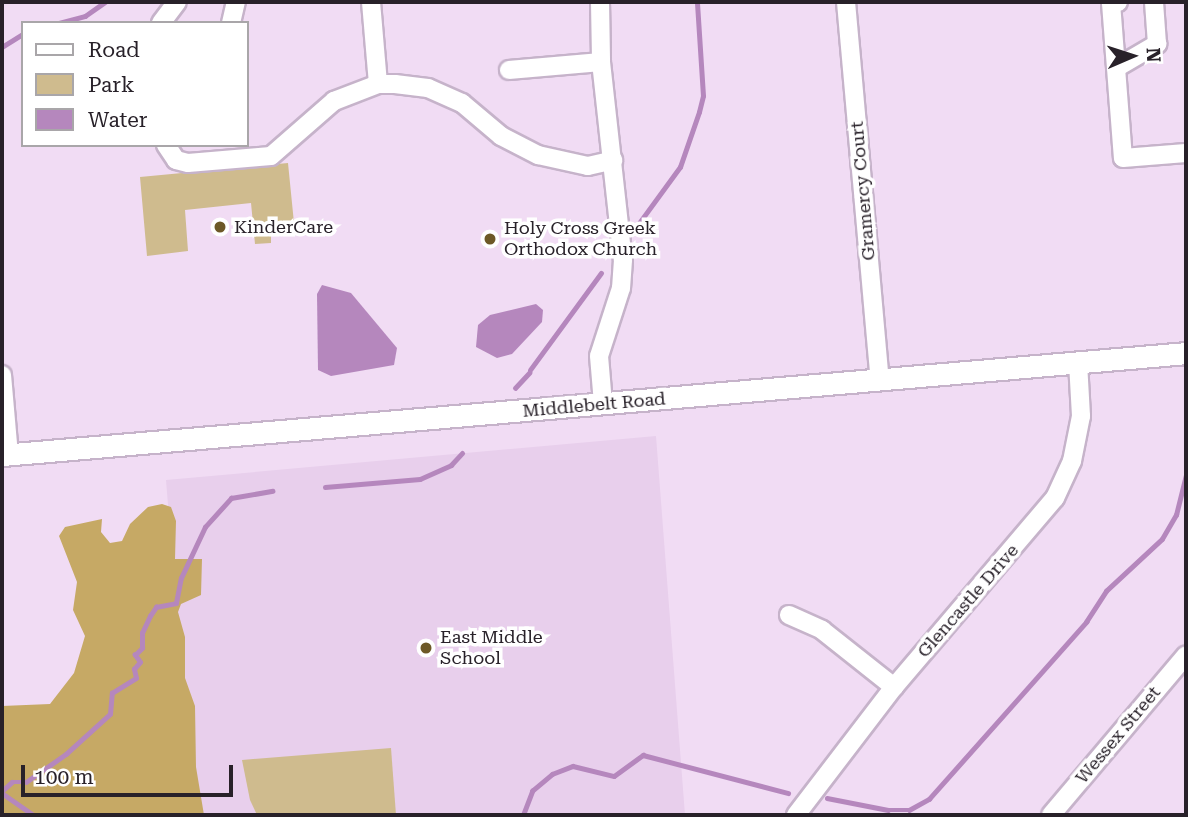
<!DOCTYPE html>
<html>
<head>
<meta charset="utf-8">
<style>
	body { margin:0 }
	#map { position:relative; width:1188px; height:817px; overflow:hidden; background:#f1dcf4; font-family:"Roboto Serif",serif }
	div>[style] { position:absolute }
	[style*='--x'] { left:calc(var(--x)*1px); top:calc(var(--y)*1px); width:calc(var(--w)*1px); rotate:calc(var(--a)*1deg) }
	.built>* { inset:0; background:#e8cfec }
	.green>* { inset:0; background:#cfbb8e }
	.forest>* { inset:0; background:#c6a965 }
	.water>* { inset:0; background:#b587bd }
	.stream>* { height:4.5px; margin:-2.25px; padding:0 2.25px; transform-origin:2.25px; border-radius:2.25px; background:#b587bd }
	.roads { filter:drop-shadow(2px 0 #c6b3ca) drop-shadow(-2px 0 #c6b3ca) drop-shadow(0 2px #c6b3ca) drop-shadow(0 -2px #c6b3ca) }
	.minor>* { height:18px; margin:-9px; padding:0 9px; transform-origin:9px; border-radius:9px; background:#fff }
	.tertiary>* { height:21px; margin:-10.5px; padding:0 10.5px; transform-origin:10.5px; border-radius:10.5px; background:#fff }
	.dots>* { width:19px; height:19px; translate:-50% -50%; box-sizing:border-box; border:4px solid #fff; border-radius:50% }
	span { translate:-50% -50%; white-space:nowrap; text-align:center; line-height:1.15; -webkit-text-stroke:7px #fff; paint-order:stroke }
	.street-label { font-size:18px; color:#282129 }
	.poi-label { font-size:18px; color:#282129 }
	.left { translate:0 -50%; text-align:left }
	.frame { position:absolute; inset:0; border:4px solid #282129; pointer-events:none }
	.legend { position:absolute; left:21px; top:21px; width:228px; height:126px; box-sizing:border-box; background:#fff; border:2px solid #a9a6a9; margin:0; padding:9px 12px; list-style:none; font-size:21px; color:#282129 }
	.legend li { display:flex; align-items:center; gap:14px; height:35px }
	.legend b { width:35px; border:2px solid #a9a6a9 }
	.north { position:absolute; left:1097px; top:21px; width:70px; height:70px; -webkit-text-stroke:5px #fff; paint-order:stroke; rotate:87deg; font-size:19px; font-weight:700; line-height:28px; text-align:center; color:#282129 }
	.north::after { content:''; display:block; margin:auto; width:24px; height:32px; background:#282129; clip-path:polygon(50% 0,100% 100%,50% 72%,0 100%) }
	.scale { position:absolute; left:21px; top:765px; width:212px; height:32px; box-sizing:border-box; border:4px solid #282129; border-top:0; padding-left:9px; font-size:21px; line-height:24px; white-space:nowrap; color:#282129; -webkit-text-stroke:5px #fff; paint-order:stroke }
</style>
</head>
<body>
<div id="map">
	<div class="built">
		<div style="clip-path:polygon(656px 436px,685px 815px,193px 815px,166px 480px)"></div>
	</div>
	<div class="green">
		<div style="clip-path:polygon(288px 163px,295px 233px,271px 235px,271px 243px,255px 244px,251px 203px,185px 210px,188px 251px,147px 256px,140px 177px)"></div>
		<div style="clip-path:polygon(391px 748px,396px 815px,257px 815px,250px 800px,242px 760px)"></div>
	</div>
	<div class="forest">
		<div style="clip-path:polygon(162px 504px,171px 507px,176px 521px,175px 559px,202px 559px,201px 595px,181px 604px,178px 612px,185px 637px,185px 678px,195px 706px,196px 767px,204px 815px,2px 815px,2px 706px,50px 704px,74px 673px,85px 636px,73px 610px,77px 582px,59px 536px,65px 527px,102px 519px,101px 532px,110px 543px,122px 541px,130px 524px,148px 507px)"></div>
	</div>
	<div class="water">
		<div style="clip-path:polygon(322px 285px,351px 293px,397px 348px,394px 365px,331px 376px,318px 370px,317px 294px)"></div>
		<div style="clip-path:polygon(536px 304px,543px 310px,542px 322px,512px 354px,497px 358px,476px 347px,478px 325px,490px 315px)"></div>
	</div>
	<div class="stream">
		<div style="--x:59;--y:23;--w:27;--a:-15"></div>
		<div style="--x:85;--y:16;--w:24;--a:-35"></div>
		<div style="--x:2;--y:47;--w:25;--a:-32"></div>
		<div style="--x:634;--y:230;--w:78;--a:-53.9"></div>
		<div style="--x:680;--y:167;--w:58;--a:-70.9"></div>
		<div style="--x:699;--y:112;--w:16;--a:-76"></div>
		<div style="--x:703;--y:96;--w:94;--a:-93.7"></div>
		<div style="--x:530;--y:370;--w:120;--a:-53.8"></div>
		<div style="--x:515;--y:388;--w:21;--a:-47"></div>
		<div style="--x:325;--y:487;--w:95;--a:-4.8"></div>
		<div style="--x:420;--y:479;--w:34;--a:-24"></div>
		<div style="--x:451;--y:465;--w:16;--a:-47"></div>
		<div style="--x:2;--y:791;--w:13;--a:-42"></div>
		<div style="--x:12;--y:782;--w:14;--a:0"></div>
		<div style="--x:26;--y:782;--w:49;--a:-35"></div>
		<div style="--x:66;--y:754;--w:59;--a:-42.3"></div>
		<div style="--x:110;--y:714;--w:21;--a:-85"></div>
		<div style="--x:112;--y:693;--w:28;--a:-32"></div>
		<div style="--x:136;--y:678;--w:9;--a:-103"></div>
		<div style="--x:134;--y:669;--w:9;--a:-49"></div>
		<div style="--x:140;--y:662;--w:9;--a:-126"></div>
		<div style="--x:135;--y:655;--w:10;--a:-45"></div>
		<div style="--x:142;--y:648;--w:15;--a:-90"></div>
		<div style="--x:142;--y:633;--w:19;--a:-65"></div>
		<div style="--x:150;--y:616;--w:11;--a:-56"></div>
		<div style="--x:156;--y:607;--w:20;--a:-11"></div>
		<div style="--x:176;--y:603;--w:25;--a:-79"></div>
		<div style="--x:181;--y:578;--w:56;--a:-64.8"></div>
		<div style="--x:205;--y:527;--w:39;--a:-48"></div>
		<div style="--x:231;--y:498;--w:42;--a:-9.7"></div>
		<div style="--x:2;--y:793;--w:39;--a:35"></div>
		<div style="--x:827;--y:798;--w:62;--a:11.1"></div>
		<div style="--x:888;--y:810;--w:21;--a:0"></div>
		<div style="--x:909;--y:810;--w:23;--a:-29"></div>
		<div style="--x:929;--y:799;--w:237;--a:-48.4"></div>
		<div style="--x:1086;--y:622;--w:37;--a:-57"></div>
		<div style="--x:1106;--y:591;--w:76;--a:-42.9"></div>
		<div style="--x:1162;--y:539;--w:28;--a:-60"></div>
		<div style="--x:1176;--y:515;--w:41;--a:-76"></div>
		<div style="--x:523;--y:815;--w:26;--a:-69"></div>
		<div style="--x:532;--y:791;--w:26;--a:-40"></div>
		<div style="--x:552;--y:774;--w:22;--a:-21"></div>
		<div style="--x:573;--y:766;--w:42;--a:13.7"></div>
		<div style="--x:614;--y:776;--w:36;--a:-36"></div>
		<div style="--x:643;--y:755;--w:150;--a:14.7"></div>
	</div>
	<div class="roads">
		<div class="minor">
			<div style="--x:371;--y:2;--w:82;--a:85.1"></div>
			<div style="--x:600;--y:2;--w:60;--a:89"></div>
			<div style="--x:601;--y:62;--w:199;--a:83.7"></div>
			<div style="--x:623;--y:260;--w:28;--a:94"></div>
			<div style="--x:621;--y:288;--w:71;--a:107.9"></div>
			<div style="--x:599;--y:356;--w:48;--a:85.2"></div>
			<div style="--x:846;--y:2;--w:380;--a:84.9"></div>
			<div style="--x:1118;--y:2;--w:7;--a:172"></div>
			<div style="--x:1111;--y:3;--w:155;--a:85.6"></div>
			<div style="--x:1123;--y:158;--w:63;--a:-4.5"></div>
			<div style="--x:161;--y:23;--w:26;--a:-53"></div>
			<div style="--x:231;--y:23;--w:22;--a:-77"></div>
			<div style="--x:1116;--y:68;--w:48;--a:-30.3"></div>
			<div style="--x:1157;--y:44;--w:42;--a:-94.1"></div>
			<div style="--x:509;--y:70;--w:92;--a:-5"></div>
			<div style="--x:166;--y:145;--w:18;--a:56"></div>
			<div style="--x:176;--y:160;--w:12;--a:14"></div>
			<div style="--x:188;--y:163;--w:83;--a:-4.8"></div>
			<div style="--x:271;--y:156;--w:84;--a:-41.1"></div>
			<div style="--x:334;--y:101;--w:47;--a:-21.1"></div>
			<div style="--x:378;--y:84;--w:17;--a:0"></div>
			<div style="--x:395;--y:84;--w:33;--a:7"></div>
			<div style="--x:428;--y:88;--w:37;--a:24"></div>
			<div style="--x:462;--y:103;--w:51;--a:40.2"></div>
			<div style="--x:501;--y:136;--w:42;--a:27.2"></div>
			<div style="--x:538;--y:155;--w:51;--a:12.4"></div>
			<div style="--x:588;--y:166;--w:26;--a:-13"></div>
			<div style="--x:2;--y:375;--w:80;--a:85"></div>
			<div style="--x:789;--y:615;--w:36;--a:24"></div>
			<div style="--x:822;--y:630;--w:92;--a:38.4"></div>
			<div style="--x:796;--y:815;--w:161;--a:-52.6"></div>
			<div style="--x:894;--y:687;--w:248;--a:-49.6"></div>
			<div style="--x:1055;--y:498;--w:41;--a:-65.3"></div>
			<div style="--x:1072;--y:461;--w:46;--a:-78.7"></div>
			<div style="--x:1081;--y:416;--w:53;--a:-93.2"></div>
			<div style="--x:1051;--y:815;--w:209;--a:-49.8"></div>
		</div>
		<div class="tertiary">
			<div style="--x:2;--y:455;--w:1188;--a:-4.92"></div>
		</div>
	</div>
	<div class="dots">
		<div style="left:220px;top:227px;background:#6d5827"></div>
		<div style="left:490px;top:239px;background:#6d5827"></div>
		<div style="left:426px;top:648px;background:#6d5827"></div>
	</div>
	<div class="street-label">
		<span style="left:863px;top:191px;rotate:-95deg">Gramercy Court</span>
		<span style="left:594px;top:405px;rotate:-5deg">Middlebelt Road</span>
		<span style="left:968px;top:601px;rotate:-49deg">Glencastle Drive</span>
		<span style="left:1118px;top:735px;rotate:-50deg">Wessex Street</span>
	</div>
	<div class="poi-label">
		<span class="left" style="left:234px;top:227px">KinderCare</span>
		<span class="left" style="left:504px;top:239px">Holy Cross Greek<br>Orthodox Church</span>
		<span class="left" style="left:440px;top:648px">East Middle<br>School</span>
	</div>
	<div class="frame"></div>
	<ul class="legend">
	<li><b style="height:9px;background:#fff"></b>Road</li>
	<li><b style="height:19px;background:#cfbb8e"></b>Park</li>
	<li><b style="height:19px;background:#b587bd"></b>Water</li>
	</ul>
	<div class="north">N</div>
	<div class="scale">100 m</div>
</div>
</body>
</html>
